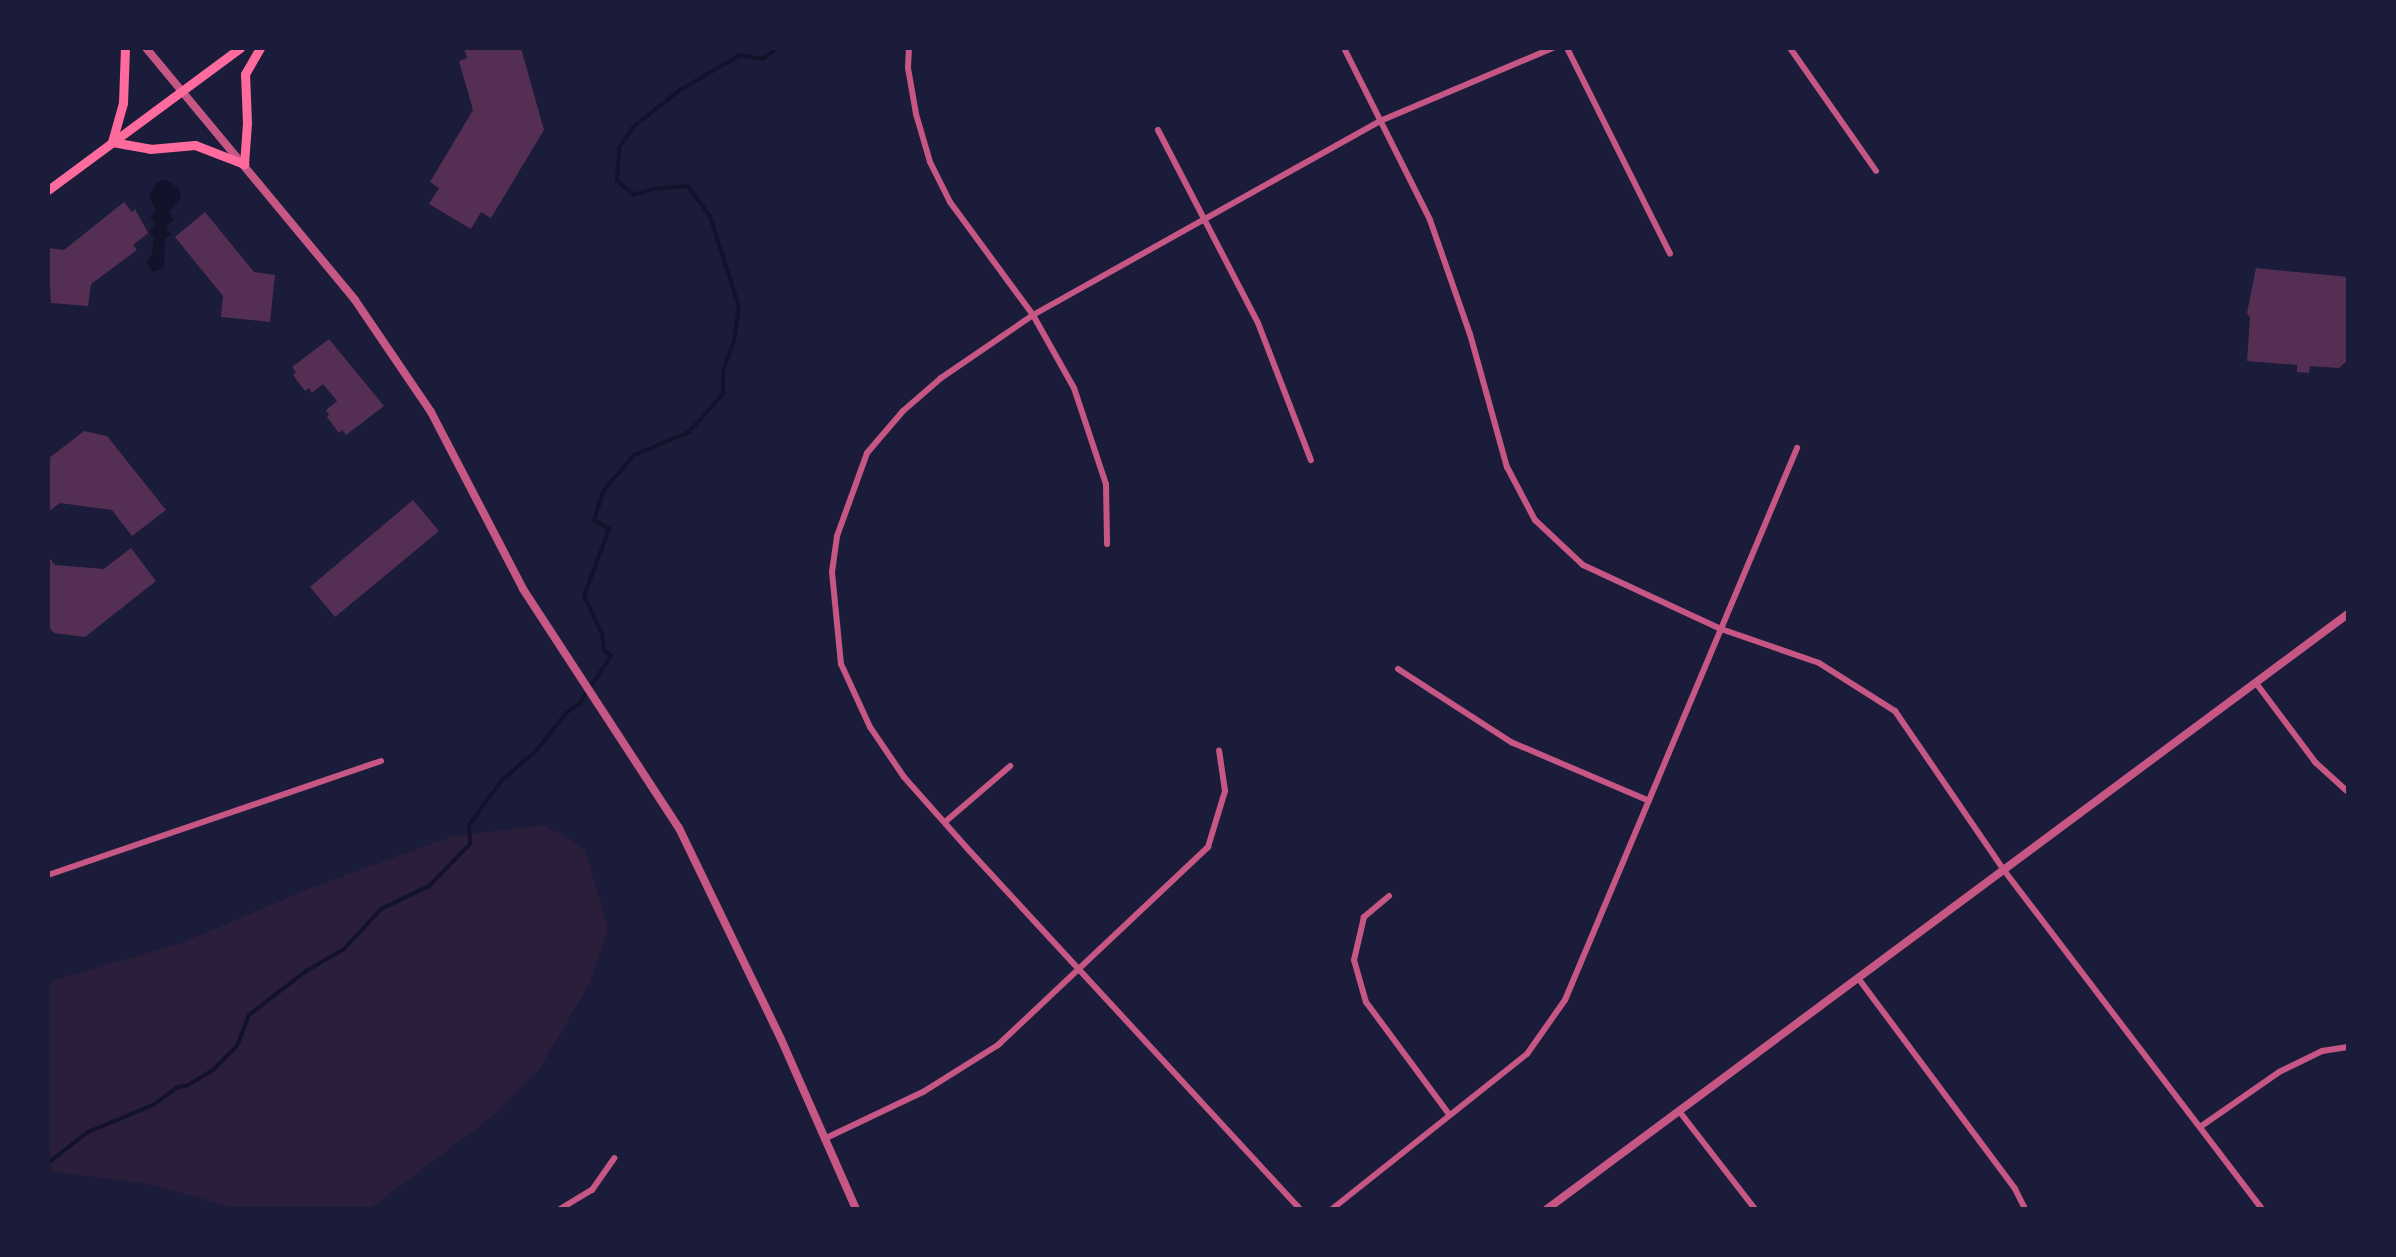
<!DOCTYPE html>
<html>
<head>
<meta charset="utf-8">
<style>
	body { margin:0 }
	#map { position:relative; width:2396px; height:1257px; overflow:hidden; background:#1b1b3a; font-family:Commissioner,sans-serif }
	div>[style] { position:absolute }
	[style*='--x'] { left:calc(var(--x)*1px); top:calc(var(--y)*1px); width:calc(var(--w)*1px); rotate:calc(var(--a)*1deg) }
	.green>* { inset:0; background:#2a1e3b }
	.water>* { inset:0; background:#12122b }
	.stream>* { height:4px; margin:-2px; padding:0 2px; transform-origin:2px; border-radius:2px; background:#12122b }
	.building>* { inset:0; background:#542f53 }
	.minor>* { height:6px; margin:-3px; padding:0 3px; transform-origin:3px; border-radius:3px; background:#c65784 }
	.tertiary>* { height:8px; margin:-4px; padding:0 4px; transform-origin:4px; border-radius:4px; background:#c65784 }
	.secondary>* { height:9px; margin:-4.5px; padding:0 4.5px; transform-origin:4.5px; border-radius:4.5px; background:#ff6b9d }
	span { translate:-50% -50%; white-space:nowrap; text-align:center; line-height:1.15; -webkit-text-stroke:6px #1b1b3a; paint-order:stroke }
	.frame { position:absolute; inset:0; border:50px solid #1b1b3a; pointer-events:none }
</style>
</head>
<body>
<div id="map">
	<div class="green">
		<div style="clip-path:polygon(545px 825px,585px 850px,608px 929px,589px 984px,540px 1068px,493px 1116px,372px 1207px,238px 1209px,149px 1184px,48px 1171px,48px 982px,182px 943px,316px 886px,453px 836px)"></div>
	</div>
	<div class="water">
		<div style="clip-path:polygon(167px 180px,179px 189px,181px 199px,169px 212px,174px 220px,166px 226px,171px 234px,165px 239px,164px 268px,153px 272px,146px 262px,152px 254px,154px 239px,149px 231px,156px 225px,150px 216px,156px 210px,149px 196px,157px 182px)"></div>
	</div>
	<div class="stream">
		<div style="--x:48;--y:1163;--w:51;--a:-37.8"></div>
		<div style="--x:88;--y:1132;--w:70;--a:-22.6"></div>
		<div style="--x:153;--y:1105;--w:29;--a:-36"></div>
		<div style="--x:176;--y:1088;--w:12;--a:-14"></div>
		<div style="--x:188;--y:1085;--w:29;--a:-31"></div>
		<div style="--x:213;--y:1070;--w:34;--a:-45"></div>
		<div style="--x:237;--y:1046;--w:33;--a:-69"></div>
		<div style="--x:249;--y:1015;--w:72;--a:-37.7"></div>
		<div style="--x:306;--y:971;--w:44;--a:-30.1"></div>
		<div style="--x:344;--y:949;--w:54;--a:-47.2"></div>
		<div style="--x:381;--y:909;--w:53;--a:-25.6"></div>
		<div style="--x:429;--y:886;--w:59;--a:-45.7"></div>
		<div style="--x:470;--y:844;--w:19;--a:-93"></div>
		<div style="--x:469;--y:825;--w:56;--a:-53.7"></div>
		<div style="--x:502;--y:780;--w:45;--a:-40.5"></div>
		<div style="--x:536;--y:751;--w:50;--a:-51.5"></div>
		<div style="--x:567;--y:712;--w:14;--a:-34"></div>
		<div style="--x:579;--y:704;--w:58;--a:-56.3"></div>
		<div style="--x:611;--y:656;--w:9;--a:-139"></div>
		<div style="--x:604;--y:650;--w:16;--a:-97"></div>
		<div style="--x:602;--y:634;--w:42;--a:-115.3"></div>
		<div style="--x:584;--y:596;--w:72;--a:-69.5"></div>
		<div style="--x:609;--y:529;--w:17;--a:-149"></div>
		<div style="--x:594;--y:520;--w:32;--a:-72"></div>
		<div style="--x:604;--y:490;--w:46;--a:-49.4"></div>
		<div style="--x:634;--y:455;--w:60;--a:-22.7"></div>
		<div style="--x:689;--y:432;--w:51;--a:-48.2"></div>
		<div style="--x:723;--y:394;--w:23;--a:-90"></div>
		<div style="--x:723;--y:371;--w:32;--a:-70"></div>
		<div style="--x:734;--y:341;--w:34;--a:-82"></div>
		<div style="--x:739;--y:307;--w:96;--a:-107.7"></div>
		<div style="--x:710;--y:216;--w:38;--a:-127"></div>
		<div style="--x:687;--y:186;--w:35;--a:175"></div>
		<div style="--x:652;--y:189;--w:19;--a:162"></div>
		<div style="--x:634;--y:195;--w:23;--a:-139"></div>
		<div style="--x:617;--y:180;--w:32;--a:-86"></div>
		<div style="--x:619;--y:148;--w:25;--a:-56"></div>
		<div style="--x:633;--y:127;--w:60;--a:-38.2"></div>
		<div style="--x:680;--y:90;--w:69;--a:-30.3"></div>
		<div style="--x:740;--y:55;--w:23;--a:10"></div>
		<div style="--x:763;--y:59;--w:18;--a:-38"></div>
	</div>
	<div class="building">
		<div style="clip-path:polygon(464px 48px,521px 48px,544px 130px,491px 218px,481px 212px,471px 229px,429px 204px,439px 188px,430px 182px,473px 110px,459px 61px,467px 58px)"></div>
		<div style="clip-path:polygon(124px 202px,132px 212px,135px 209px,148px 233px,133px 245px,137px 250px,91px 284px,88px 306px,51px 303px,48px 248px,64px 250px)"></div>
		<div style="clip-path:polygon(205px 212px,254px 272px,275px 275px,270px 322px,221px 317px,223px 296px,175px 237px)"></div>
		<div style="clip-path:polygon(2256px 268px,2348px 277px,2348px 360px,2339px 368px,2310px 366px,2309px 373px,2297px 372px,2297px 365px,2247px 361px,2250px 317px,2247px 313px)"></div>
		<div style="clip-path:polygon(329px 339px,384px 406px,346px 435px,342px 430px,339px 433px,327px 417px,329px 415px,326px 410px,337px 401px,323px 384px,312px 393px,309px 388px,305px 391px,293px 375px,296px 372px,292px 367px)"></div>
		<div style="clip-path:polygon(84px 431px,107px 436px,166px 510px,132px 536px,112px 510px,60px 503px,48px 512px,48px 459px)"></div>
		<div style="clip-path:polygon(413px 500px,439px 531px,335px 617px,310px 587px)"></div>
		<div style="clip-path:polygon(131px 548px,156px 581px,85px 637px,54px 633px,48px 626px,48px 556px,55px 565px,104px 569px)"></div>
	</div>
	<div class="minor">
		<div style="--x:909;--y:48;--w:20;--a:93"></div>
		<div style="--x:908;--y:68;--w:47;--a:80.1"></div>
		<div style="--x:916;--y:114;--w:50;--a:73.7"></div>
		<div style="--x:930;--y:162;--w:45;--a:63.4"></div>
		<div style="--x:950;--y:202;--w:140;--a:53.7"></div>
		<div style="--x:1033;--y:315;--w:84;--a:60.7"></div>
		<div style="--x:1074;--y:388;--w:101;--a:71.6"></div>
		<div style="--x:1106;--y:484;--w:60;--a:89"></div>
		<div style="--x:1344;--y:48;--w:192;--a:63.4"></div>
		<div style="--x:1430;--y:220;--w:121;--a:70.7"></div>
		<div style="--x:1470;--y:334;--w:138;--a:74.5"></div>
		<div style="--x:1507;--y:467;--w:60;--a:62.2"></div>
		<div style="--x:1535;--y:520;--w:66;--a:43.2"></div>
		<div style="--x:1583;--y:565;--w:152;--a:24.9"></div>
		<div style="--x:1721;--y:629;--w:104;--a:19.1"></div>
		<div style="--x:1819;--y:663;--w:90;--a:32.3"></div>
		<div style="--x:1895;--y:711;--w:191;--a:55.6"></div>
		<div style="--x:2003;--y:869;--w:427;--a:52.7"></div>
		<div style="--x:1567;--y:48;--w:230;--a:63.4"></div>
		<div style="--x:1790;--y:48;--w:150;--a:55"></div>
		<div style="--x:1158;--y:130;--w:217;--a:62.6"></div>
		<div style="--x:1258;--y:323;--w:147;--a:68.9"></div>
		<div style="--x:1398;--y:669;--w:135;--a:32.9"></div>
		<div style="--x:1511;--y:742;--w:150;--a:23.1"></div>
		<div style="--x:2256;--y:683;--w:99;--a:53.2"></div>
		<div style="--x:2315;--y:762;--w:45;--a:42.3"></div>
		<div style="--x:945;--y:822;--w:86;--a:-40.7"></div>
		<div style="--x:48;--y:875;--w:352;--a:-18.9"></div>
		<div style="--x:1389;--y:896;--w:33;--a:140"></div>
		<div style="--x:1364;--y:917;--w:44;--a:103.1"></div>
		<div style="--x:1354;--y:960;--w:44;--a:74.1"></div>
		<div style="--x:1366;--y:1002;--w:139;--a:53.5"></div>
		<div style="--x:1858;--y:978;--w:263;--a:53.3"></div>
		<div style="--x:2015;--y:1189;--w:22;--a:63"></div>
		<div style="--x:1679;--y:1111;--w:124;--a:52.2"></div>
		<div style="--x:2200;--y:1127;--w:96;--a:-34.8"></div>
		<div style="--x:2279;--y:1072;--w:48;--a:-26"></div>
		<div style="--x:2322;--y:1051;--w:26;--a:-9"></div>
		<div style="--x:824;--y:1139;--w:110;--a:-25.4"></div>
		<div style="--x:923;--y:1092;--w:89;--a:-32.1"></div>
		<div style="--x:998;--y:1045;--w:289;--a:-43.3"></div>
		<div style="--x:1208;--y:847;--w:59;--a:-73.1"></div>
		<div style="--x:1225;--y:791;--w:41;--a:-98.3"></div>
		<div style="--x:560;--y:1209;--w:37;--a:-31"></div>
		<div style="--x:592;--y:1190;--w:39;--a:-55"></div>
		<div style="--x:1300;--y:1209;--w:491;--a:-132.7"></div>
		<div style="--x:967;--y:848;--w:95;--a:-131.6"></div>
		<div style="--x:904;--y:777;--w:60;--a:-124.2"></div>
		<div style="--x:870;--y:727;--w:69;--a:-114.7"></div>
		<div style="--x:841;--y:664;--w:92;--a:-95.6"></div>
		<div style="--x:832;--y:572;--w:36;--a:-82"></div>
		<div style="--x:837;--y:536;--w:88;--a:-70.1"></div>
		<div style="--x:867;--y:453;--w:55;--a:-49.4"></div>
		<div style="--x:903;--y:411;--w:50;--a:-41"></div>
		<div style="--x:941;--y:378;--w:112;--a:-34.4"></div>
		<div style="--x:1033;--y:315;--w:398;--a:-29.2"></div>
		<div style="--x:1380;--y:121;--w:188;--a:-22.9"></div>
		<div style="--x:1332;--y:1209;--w:249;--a:-38.5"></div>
		<div style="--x:1527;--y:1054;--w:66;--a:-54.9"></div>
		<div style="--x:1565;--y:1000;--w:599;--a:-67.2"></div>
	</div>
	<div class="tertiary">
		<div style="--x:146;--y:48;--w:327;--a:50.3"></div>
		<div style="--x:355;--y:300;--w:135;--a:55.8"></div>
		<div style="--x:431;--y:412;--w:199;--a:62.5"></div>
		<div style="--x:523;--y:589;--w:285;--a:56.9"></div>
		<div style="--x:679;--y:828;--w:234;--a:64.2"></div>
		<div style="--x:781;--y:1039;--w:186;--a:66.2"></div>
		<div style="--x:1547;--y:1209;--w:998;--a:-36.61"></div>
	</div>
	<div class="secondary">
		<div style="--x:125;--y:48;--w:55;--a:92.1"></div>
		<div style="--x:123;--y:103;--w:41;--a:105.8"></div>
		<div style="--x:112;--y:142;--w:39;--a:10"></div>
		<div style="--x:150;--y:149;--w:45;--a:-5.1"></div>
		<div style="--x:195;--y:145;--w:53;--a:21.2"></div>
		<div style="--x:244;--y:164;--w:41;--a:-85.8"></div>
		<div style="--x:247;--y:123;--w:49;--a:-92.3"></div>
		<div style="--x:245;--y:74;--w:30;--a:-60"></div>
		<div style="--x:48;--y:190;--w:239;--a:-36.5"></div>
	</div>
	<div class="frame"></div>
</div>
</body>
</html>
